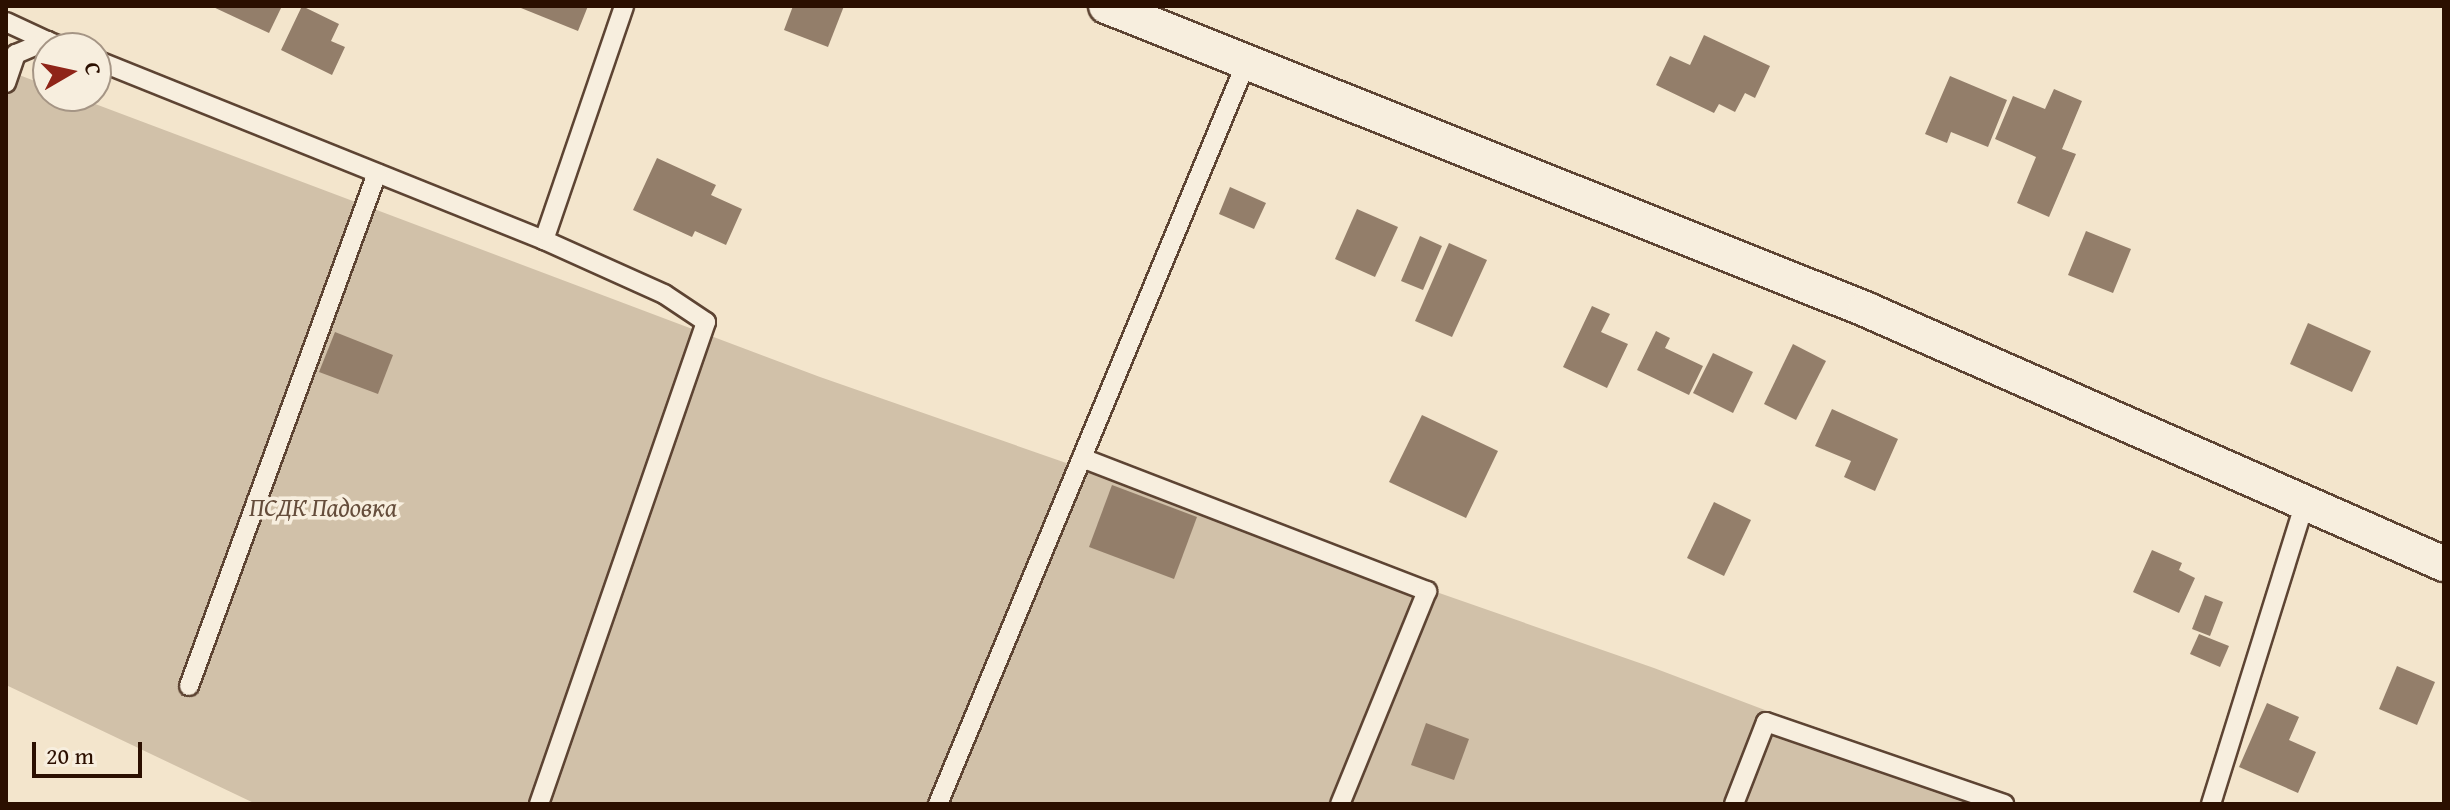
<!DOCTYPE html>
<html>
<head>
<meta charset="utf-8">
<style>
	body { margin:0 }
	#map { position:relative; width:2450px; height:810px; overflow:hidden; background:#f3e5cc; font-family:"Gentium Book Plus",serif }
	div>[style] { position:absolute }
	[style*='--x'] { left:calc(var(--x)*1px); top:calc(var(--y)*1px); width:calc(var(--w)*1px); rotate:calc(var(--a)*1deg) }
	.green>* { inset:0; background:#d1c1a9 }
	.building>* { inset:0; background:#937e6a }
	.roads { filter:drop-shadow(2px 0 #5d4433) drop-shadow(-2px 0 #5d4433) drop-shadow(0 2px #5d4433) drop-shadow(0 -2px #5d4433) }
	.service>* { height:18px; margin:-9px; padding:0 9px; transform-origin:9px; border-radius:9px; background:#f7eede }
	.minor>* { height:34px; margin:-17px; padding:0 17px; transform-origin:17px; border-radius:17px; background:#f7eede }
	span { translate:-50% -50%; white-space:nowrap; text-align:center; line-height:1.15; -webkit-text-stroke:7px #f7eede; paint-order:stroke }
	.park-label { font-size:26px; color:#654d3b; font-style:italic }
	.frame { position:absolute; inset:0; border:8px solid #2b0f00; pointer-events:none }
	.north { position:absolute; left:32px; top:32px; width:80px; height:80px; box-sizing:border-box; background:#f7eede; border:2px solid #a59585; border-radius:50%; rotate:81deg; font-size:22px; font-weight:700; line-height:32px; text-align:center; color:#2b0f00 }
	.north::after { content:''; display:block; margin:auto; width:28px; height:36px; background:#8f2418; clip-path:polygon(50% 0,100% 100%,50% 72%,0 100%) }
	.scale { position:absolute; left:32px; top:742px; width:110px; height:36px; box-sizing:border-box; border:4px solid #2b0f00; border-top:0; padding-left:10px; font-size:24px; line-height:28px; white-space:nowrap; color:#2b0f00; -webkit-text-stroke:6px #f7eede; paint-order:stroke }
</style>
</head>
<body>
<div id="map">
	<div class="green">
		<div style="clip-path:polygon(6px 70px,48px 86px,48px 96px,74px 96px,820px 377px,1654px 668px,2013px 804px,256px 804px,6px 685px)"></div>
	</div>
	<div class="building">
		<div style="clip-path:polygon(211px 6px,282px 6px,269px 33px)"></div>
		<div style="clip-path:polygon(302px 6px,339px 24px,331px 41px,345px 47px,332px 75px,281px 50px)"></div>
		<div style="clip-path:polygon(516px 6px,588px 6px,578px 31px)"></div>
		<div style="clip-path:polygon(793px 6px,844px 6px,828px 47px,784px 30px)"></div>
		<div style="clip-path:polygon(1704px 35px,1770px 66px,1755px 98px,1745px 93px,1735px 112px,1719px 104px,1714px 113px,1656px 85px,1670px 56px,1690px 65px)"></div>
		<div style="clip-path:polygon(1950px 76px,2007px 100px,1988px 147px,1951px 132px,1947px 143px,1925px 134px)"></div>
		<div style="clip-path:polygon(2054px 89px,2082px 101px,2062px 149px,2076px 154px,2049px 217px,2017px 203px,2036px 157px,1995px 139px,2013px 96px,2045px 109px)"></div>
		<div style="clip-path:polygon(657px 158px,716px 185px,711px 195px,742px 209px,726px 245px,695px 231px,692px 237px,633px 210px)"></div>
		<div style="clip-path:polygon(1230px 187px,1266px 203px,1254px 229px,1219px 214px)"></div>
		<div style="clip-path:polygon(1357px 209px,1398px 227px,1375px 277px,1335px 259px)"></div>
		<div style="clip-path:polygon(2086px 231px,2131px 249px,2113px 293px,2068px 275px)"></div>
		<div style="clip-path:polygon(1420px 236px,1442px 246px,1423px 290px,1401px 281px)"></div>
		<div style="clip-path:polygon(1449px 243px,1487px 260px,1452px 337px,1415px 321px)"></div>
		<div style="clip-path:polygon(1592px 306px,1610px 314px,1601px 332px,1628px 344px,1607px 388px,1563px 367px)"></div>
		<div style="clip-path:polygon(2308px 323px,2371px 351px,2352px 392px,2290px 364px)"></div>
		<div style="clip-path:polygon(1656px 331px,1670px 338px,1665px 348px,1703px 366px,1689px 395px,1637px 370px)"></div>
		<div style="clip-path:polygon(335px 332px,393px 355px,378px 394px,319px 372px)"></div>
		<div style="clip-path:polygon(1793px 344px,1826px 361px,1796px 420px,1764px 404px)"></div>
		<div style="clip-path:polygon(1713px 353px,1753px 372px,1733px 413px,1693px 393px)"></div>
		<div style="clip-path:polygon(1832px 409px,1898px 439px,1875px 491px,1844px 477px,1851px 461px,1815px 446px)"></div>
		<div style="clip-path:polygon(1422px 415px,1498px 451px,1466px 518px,1389px 482px)"></div>
		<div style="clip-path:polygon(1112px 485px,1197px 517px,1174px 579px,1089px 547px)"></div>
		<div style="clip-path:polygon(1714px 502px,1751px 520px,1724px 576px,1687px 558px)"></div>
		<div style="clip-path:polygon(2152px 550px,2182px 563px,2179px 570px,2195px 578px,2179px 613px,2133px 592px)"></div>
		<div style="clip-path:polygon(2205px 595px,2223px 602px,2210px 636px,2192px 629px)"></div>
		<div style="clip-path:polygon(2199px 634px,2229px 646px,2220px 667px,2190px 654px)"></div>
		<div style="clip-path:polygon(2397px 666px,2435px 682px,2417px 725px,2379px 709px)"></div>
		<div style="clip-path:polygon(2267px 703px,2299px 717px,2289px 740px,2316px 752px,2298px 793px,2239px 767px)"></div>
		<div style="clip-path:polygon(1426px 723px,1469px 739px,1454px 780px,1411px 765px)"></div>
	</div>
	<div class="roads">
		<div class="service">
			<div style="--x:6;--y:22;--w:45;--a:24.9"></div>
			<div style="--x:96;--y:60;--w:483;--a:21.9"></div>
			<div style="--x:544;--y:240;--w:247;--a:-71.1"></div>
			<div style="--x:6;--y:83;--w:31;--a:-71"></div>
			<div style="--x:16;--y:54;--w:34;--a:-23"></div>
			<div style="--x:47;--y:41;--w:19;--a:21"></div>
			<div style="--x:1082;--y:458;--w:370;--a:21.1"></div>
			<div style="--x:1427;--y:591;--w:230;--a:112.2"></div>
			<div style="--x:189;--y:686;--w:546;--a:-69.87"></div>
			<div style="--x:539;--y:804;--w:510;--a:-70.89"></div>
			<div style="--x:706;--y:322;--w:50;--a:-146.3"></div>
			<div style="--x:664;--y:294;--w:132;--a:-155.8"></div>
			<div style="--x:938;--y:804;--w:802;--a:-67.43"></div>
			<div style="--x:1734;--y:804;--w:88;--a:-68.7"></div>
			<div style="--x:1766;--y:722;--w:252;--a:19"></div>
			<div style="--x:2211;--y:804;--w:315;--a:-72.7"></div>
		</div>
		<div class="minor">
			<div style="--x:1106;--y:6;--w:817;--a:21.76"></div>
			<div style="--x:1865;--y:309;--w:633;--a:23.77"></div>
		</div>
	</div>
	<div class="park-label">
		<span style="left:323px;top:507px">ПСДК Падовка</span>
	</div>
	<div class="frame"></div>
	<div class="north">С</div>
	<div class="scale">20 m</div>
</div>
</body>
</html>
